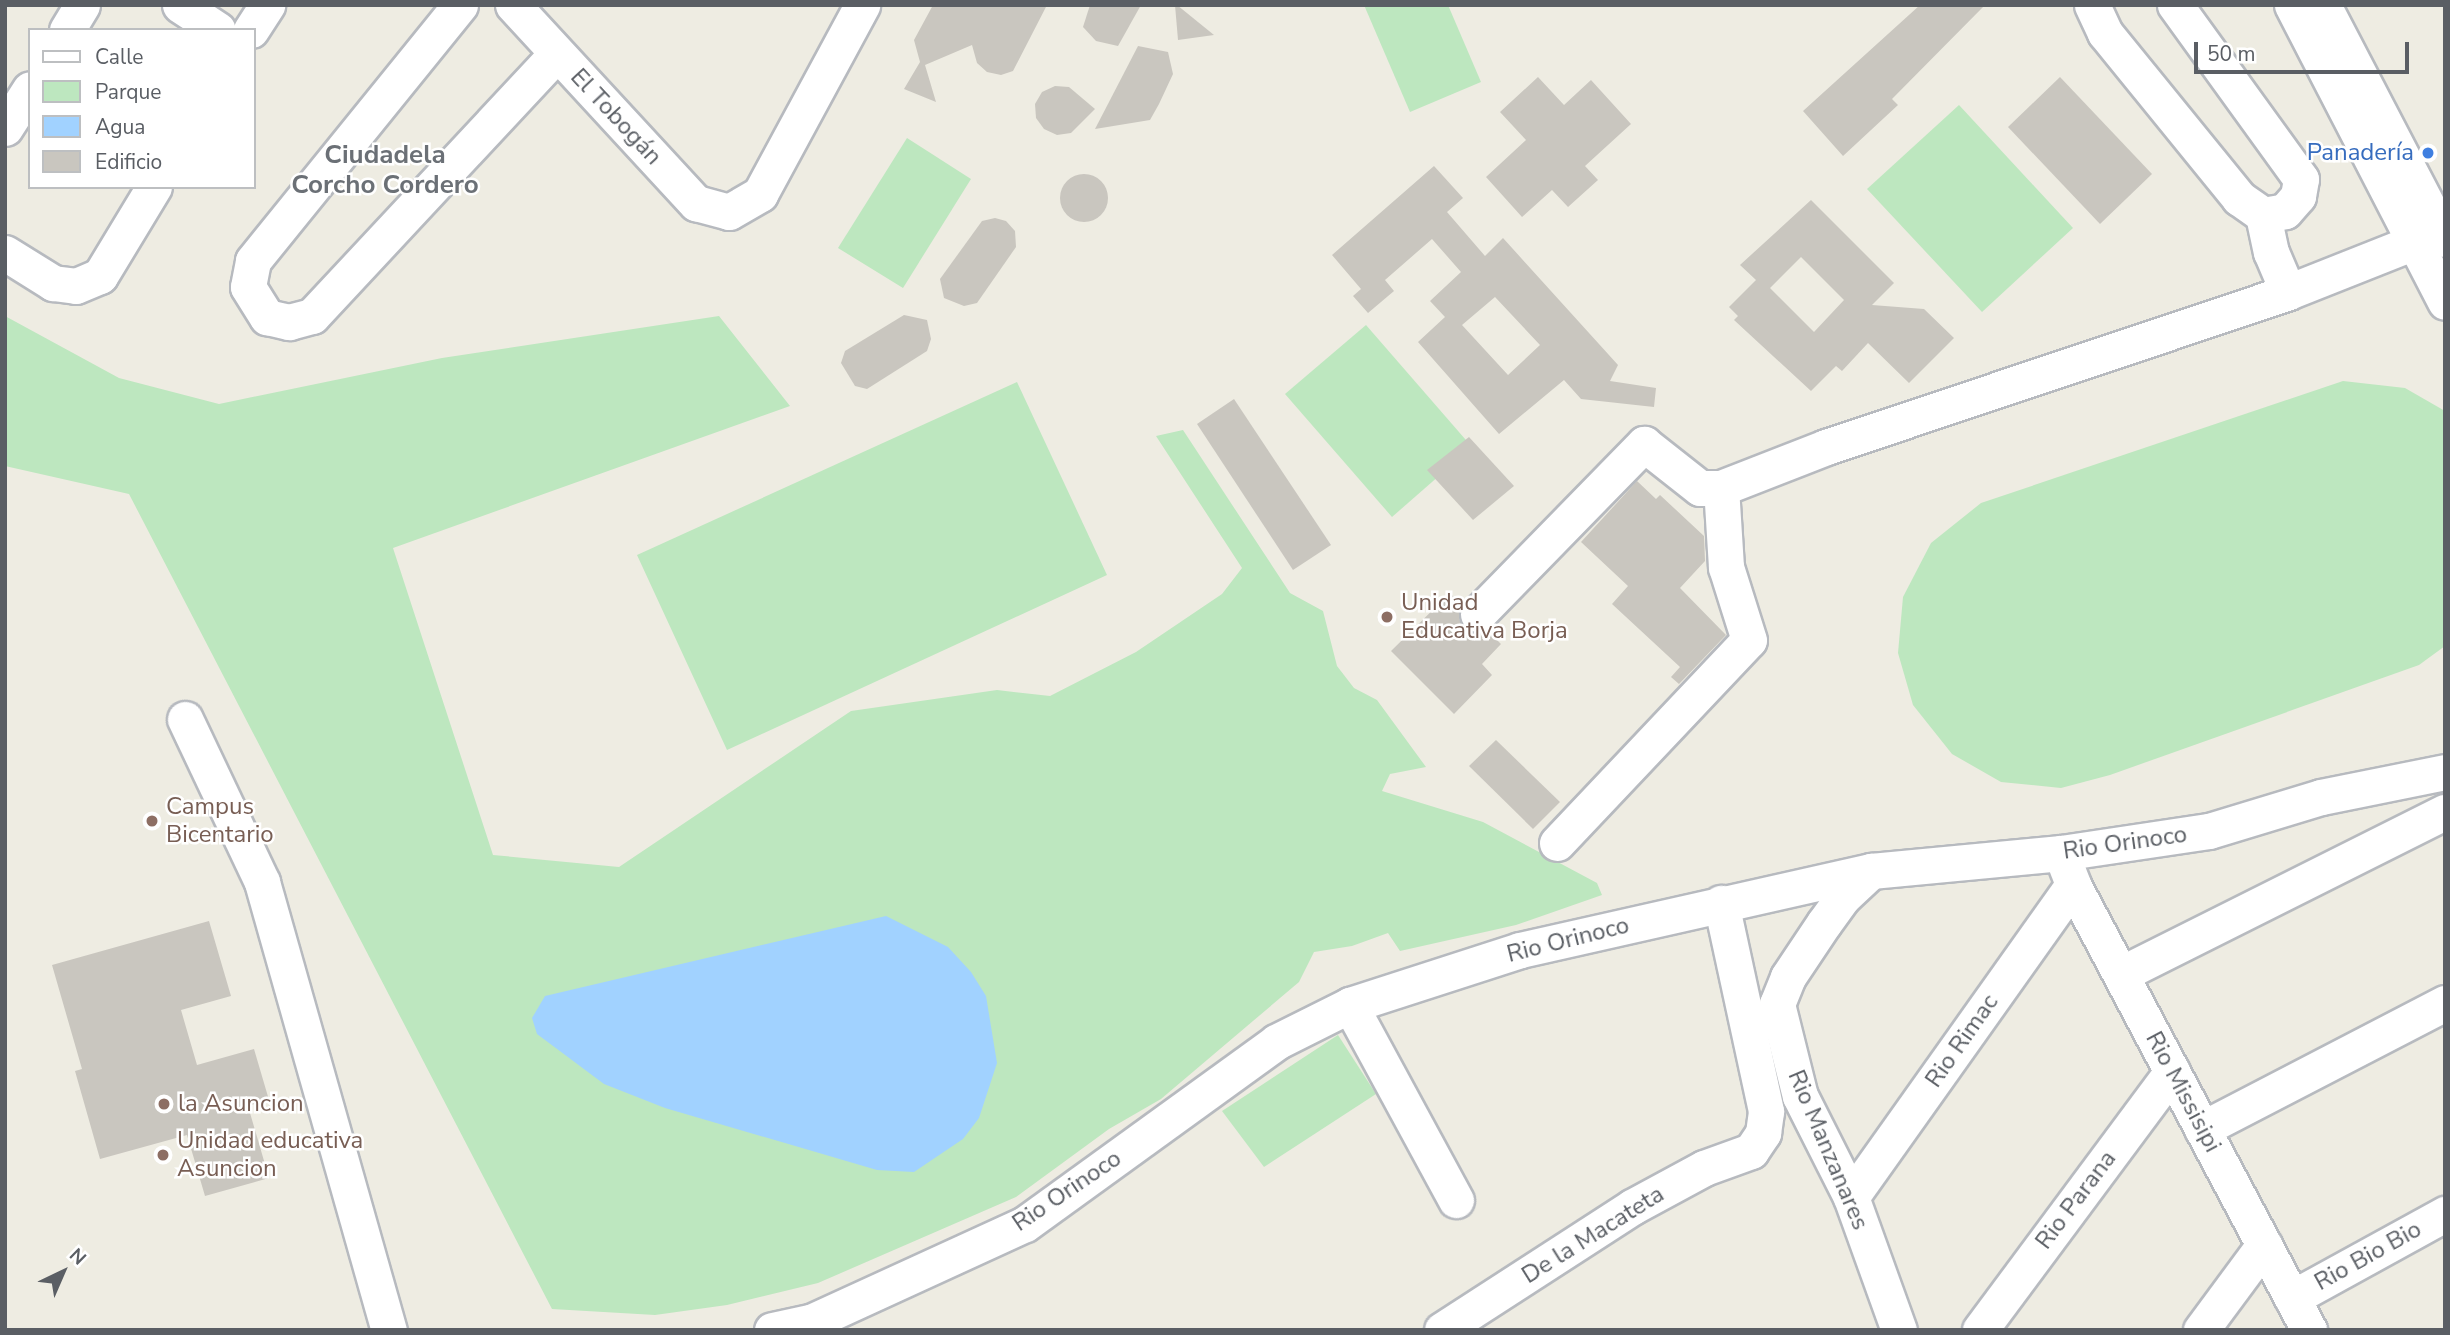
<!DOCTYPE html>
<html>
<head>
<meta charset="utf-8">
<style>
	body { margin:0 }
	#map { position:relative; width:2450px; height:1335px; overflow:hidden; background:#eeece2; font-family:"Nunito Sans",sans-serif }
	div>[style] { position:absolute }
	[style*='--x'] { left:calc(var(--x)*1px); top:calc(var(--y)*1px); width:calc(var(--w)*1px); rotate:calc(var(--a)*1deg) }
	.green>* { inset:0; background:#bde7bf }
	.water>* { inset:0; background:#a1d2ff }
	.building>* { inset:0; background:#c9c6bf }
	.round { border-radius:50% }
	.roads { filter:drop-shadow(2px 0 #b7babf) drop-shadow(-2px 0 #b7babf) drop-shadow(0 2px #b7babf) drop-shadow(0 -2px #b7babf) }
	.minor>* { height:35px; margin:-17.5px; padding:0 17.5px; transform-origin:17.5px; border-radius:17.5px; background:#fff }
	.dots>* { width:19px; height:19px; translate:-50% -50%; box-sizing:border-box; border:4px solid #fff; border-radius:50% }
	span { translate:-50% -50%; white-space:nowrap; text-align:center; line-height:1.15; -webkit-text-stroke:5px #fff; paint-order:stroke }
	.street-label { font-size:24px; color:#5a5e64 }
	.shop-label { font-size:24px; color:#366cbe }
	.right { translate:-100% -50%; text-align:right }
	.education-label { font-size:24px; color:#785e54 }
	.left { translate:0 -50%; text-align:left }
	.neighbourhood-label { font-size:26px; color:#6b7076; font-weight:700 }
	.frame { position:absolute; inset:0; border:7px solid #5a5e64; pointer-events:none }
	.legend { position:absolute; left:28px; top:28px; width:228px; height:161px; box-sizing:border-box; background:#fff; border:2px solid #bdbfc1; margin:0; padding:9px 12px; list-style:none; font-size:21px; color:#5a5e64 }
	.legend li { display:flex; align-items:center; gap:14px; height:35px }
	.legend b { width:35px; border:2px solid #bdbfc1 }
	.north { position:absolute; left:28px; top:1237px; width:70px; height:70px; -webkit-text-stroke:5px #fff; paint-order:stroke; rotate:44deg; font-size:19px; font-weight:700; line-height:28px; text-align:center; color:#5a5e64 }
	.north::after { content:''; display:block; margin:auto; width:24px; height:32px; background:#5a5e64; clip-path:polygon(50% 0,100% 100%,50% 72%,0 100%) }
	.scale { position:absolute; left:2194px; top:42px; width:215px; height:32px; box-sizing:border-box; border:4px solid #5a5e64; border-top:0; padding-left:9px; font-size:21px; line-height:24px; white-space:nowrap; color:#5a5e64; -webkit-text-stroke:5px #fff; paint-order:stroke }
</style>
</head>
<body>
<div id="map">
	<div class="green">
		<div style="clip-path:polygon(1364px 5px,1448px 5px,1481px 82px,1410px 112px)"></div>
		<div style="clip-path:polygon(1959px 105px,2073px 228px,1982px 312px,1867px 189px)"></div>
		<div style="clip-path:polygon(907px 138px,971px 179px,903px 288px,838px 248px)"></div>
		<div style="clip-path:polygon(5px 316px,119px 378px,219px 404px,442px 358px,719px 316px,790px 406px,393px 548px,493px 855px,619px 867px,851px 711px,997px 690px,1050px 696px,1136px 652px,1222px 594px,1242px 568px,1156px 436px,1183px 430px,1290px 593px,1323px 611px,1337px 666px,1354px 688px,1377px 700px,1426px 767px,1390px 774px,1382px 791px,1483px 822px,1597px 883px,1602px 895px,1516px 925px,1400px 951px,1388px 933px,1352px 946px,1314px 952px,1299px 982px,1161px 1099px,1109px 1129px,1016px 1197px,818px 1283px,727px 1305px,655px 1315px,552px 1309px,129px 494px,5px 466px)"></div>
		<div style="clip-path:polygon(1366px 325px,1472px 447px,1392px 517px,1285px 394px)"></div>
		<div style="clip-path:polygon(2343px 381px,2405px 388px,2445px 411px,2445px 646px,2419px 665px,2110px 775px,2061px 788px,2001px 782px,1952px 754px,1913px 705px,1898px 653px,1903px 597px,1931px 543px,1981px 503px)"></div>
		<div style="clip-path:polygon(1017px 382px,1107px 575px,727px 750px,637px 555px)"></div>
		<div style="clip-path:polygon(1338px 1035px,1376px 1094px,1264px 1167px,1222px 1111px)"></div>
	</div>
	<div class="water">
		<div style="clip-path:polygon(886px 916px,948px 947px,971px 972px,986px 996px,997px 1063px,979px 1118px,963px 1139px,914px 1172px,877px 1170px,665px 1108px,604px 1084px,537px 1034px,532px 1018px,545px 996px)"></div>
	</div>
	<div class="building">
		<div style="clip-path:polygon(933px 5px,1047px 5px,1013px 71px,1001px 75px,987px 72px,977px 63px,972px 45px,925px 65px,936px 102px,904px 89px,920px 62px,914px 40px)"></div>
		<div style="clip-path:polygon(1090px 5px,1141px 5px,1118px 46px,1096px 41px,1083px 27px)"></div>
		<div style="clip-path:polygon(1175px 5px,1177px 5px,1214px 35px,1178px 40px)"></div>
		<div style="clip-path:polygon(1920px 5px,1985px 5px,1892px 99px,1898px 105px,1843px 156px,1803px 111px)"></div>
		<div style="clip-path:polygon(1138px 46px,1168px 52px,1173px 74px,1159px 104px,1150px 120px,1095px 129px)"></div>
		<div style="clip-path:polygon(1538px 77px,1564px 105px,1591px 80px,1631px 124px,1585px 166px,1598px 180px,1568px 207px,1552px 190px,1522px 217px,1486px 177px,1526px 140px,1500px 112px)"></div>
		<div style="clip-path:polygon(2060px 77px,2152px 174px,2100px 224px,2008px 127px)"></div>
		<div style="clip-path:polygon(1055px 86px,1069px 87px,1095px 109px,1071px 133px,1057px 135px,1044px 129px,1036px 118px,1035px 104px,1042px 92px)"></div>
		<div style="clip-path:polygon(evenodd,1434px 166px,1463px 198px,1447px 212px,1485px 256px,1503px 238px,1618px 365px,1610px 381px,1656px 388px,1654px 407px,1581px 399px,1564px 380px,1499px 434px,1418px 342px,1445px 317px,1430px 301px,1461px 272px,1432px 239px,1385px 280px,1394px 291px,1368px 313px,1353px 296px,1361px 289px,1332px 255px,1434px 166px,1495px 297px,1540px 345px,1508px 375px,1462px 325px,1495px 297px)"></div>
		<div class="round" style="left:1060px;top:174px;width:48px;height:48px"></div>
		<div style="clip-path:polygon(evenodd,1811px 200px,1894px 283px,1872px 305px,1924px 309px,1954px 338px,1909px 383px,1868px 343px,1842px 371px,1836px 366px,1811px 391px,1734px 320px,1738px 316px,1729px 307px,1756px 280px,1740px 265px,1811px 200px,1801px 257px,1844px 300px,1814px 332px,1770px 288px,1801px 257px)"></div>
		<div style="clip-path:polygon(995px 218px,1006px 221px,1015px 231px,1016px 247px,977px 303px,964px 306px,944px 298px,940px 279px,982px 221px)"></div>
		<div style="clip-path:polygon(904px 315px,927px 320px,931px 339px,927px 351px,867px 389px,855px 386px,841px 363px,845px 351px)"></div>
		<div style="clip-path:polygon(1234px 399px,1331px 545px,1293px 570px,1197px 424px)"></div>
		<div style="clip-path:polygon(1469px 437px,1514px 486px,1473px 520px,1427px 470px)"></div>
		<div style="clip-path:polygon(1637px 481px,1656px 499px,1660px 495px,1704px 536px,1705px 561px,1680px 588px,1726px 635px,1679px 684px,1671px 677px,1680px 667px,1612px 604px,1628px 586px,1581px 542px)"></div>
		<div style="clip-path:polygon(1450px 593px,1461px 604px,1459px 619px,1464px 628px,1474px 634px,1488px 631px,1501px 644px,1482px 664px,1492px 675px,1454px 714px,1391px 651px)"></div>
		<div style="clip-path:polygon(1496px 740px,1560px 802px,1533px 829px,1469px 766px)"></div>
		<div style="clip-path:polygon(209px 921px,231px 996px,181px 1010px,197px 1065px,254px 1049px,269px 1100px,248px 1106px,269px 1178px,205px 1196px,187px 1135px,100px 1159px,75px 1071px,82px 1069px,52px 965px)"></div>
	</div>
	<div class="roads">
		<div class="minor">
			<div style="--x:180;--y:5;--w:45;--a:33.3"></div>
			<div style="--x:460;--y:5;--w:329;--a:129"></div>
			<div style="--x:253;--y:261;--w:26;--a:101"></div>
			<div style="--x:248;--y:287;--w:36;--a:58"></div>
			<div style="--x:267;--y:317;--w:23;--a:13"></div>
			<div style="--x:289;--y:322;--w:24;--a:-15"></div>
			<div style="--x:312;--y:316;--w:359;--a:-47"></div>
			<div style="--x:513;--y:5;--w:270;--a:47.3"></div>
			<div style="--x:696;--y:203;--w:34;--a:15"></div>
			<div style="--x:729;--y:212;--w:36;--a:-30"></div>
			<div style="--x:760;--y:194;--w:215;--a:-61.6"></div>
			<div style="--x:2092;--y:5;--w:31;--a:65"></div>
			<div style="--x:2105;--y:33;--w:213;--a:50.9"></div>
			<div style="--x:2239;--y:198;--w:29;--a:35"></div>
			<div style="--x:2263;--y:215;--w:22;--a:-10"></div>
			<div style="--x:2285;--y:211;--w:20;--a:-49"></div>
			<div style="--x:2298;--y:196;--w:17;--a:-80"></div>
			<div style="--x:2301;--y:179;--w:215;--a:-125.9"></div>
			<div style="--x:2292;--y:5;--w:334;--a:62.7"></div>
			<div style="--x:2323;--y:5;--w:264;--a:62.5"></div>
			<div style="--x:67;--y:30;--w:29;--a:-59"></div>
			<div style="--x:251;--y:30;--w:30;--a:-57"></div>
			<div style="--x:5;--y:128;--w:46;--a:-57.3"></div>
			<div style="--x:2263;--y:215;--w:38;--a:78"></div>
			<div style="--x:2271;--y:252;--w:43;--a:67"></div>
			<div style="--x:5;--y:253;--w:57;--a:32"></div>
			<div style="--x:53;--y:283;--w:23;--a:7"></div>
			<div style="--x:76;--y:286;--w:26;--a:-23"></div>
			<div style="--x:100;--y:276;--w:104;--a:-58.8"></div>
			<div style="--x:1478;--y:614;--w:238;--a:-45.7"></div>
			<div style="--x:1644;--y:444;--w:71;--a:38.2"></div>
			<div style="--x:1700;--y:488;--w:21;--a:0"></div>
			<div style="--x:1721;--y:488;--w:113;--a:-21.3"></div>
			<div style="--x:1826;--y:447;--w:487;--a:-18.5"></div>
			<div style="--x:2288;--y:292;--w:136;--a:-21.6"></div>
			<div style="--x:185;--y:719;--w:180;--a:64.7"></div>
			<div style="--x:262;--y:882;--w:466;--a:74.2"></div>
			<div style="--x:1557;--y:843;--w:279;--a:-46.6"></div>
			<div style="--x:1749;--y:640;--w:77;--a:-107.5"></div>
			<div style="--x:1726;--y:567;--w:79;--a:-93.6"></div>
			<div style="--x:2061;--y:853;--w:34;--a:69"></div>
			<div style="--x:2073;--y:885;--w:504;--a:62.06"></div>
			<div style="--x:1871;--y:871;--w:38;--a:137"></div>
			<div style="--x:1843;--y:897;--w:32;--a:126"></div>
			<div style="--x:1824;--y:923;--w:65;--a:123.7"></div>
			<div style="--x:1788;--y:977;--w:29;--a:112"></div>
			<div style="--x:1777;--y:1004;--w:95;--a:76"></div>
			<div style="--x:1800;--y:1096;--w:113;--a:63.2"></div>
			<div style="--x:1851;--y:1197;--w:141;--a:70.2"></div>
			<div style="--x:2121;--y:974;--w:362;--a:-26.6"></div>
			<div style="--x:1350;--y:1005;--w:222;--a:61.5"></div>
			<div style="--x:2202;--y:1129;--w:274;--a:-27.4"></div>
			<div style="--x:1851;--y:1197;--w:383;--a:-54.6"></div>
			<div style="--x:2292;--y:1298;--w:175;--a:-28.8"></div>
			<div style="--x:772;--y:1330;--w:40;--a:-12"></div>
			<div style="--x:811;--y:1322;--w:235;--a:-24.6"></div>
			<div style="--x:1025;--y:1224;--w:310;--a:-35.9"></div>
			<div style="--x:1276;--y:1042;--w:83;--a:-26.6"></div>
			<div style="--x:1350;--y:1005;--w:179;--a:-17.9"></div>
			<div style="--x:1520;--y:950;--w:360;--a:-12.7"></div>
			<div style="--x:1871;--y:871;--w:191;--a:-5.4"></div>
			<div style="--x:2061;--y:853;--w:150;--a:-8.5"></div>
			<div style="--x:2209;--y:831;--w:117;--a:-16.9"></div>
			<div style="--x:2321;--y:797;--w:126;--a:-11.4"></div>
			<div style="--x:1442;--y:1330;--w:226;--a:-32.9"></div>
			<div style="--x:1632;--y:1207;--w:82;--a:-28.4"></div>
			<div style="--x:1704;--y:1168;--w:50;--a:-19.9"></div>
			<div style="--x:1751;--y:1151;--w:22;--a:-56"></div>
			<div style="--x:1763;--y:1133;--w:22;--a:-82"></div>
			<div style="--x:1766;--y:1111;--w:213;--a:-102.2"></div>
			<div style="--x:1980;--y:1330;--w:322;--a:-53.4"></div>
			<div style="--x:2201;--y:1330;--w:106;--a:-53.5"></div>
		</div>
	</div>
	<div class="dots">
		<div style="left:2428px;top:153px;background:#3f7fe0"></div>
		<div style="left:1387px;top:617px;background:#8d6e63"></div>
		<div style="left:152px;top:821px;background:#8d6e63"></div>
		<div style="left:164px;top:1104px;background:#8d6e63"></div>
		<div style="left:163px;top:1155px;background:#8d6e63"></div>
	</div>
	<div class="street-label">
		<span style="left:616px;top:117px;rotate:47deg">El Tobogán</span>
		<span style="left:2125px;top:843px;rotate:-8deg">Rio Orinoco</span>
		<span style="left:1568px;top:940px;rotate:-14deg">Rio Orinoco</span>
		<span style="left:1962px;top:1041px;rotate:-55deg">Rio Rimac</span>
		<span style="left:2183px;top:1092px;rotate:62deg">Rio Missisipi</span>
		<span style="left:1828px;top:1150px;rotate:67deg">Rio Manzanares</span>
		<span style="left:1067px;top:1191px;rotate:-34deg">Rio Orinoco</span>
		<span style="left:2076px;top:1200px;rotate:-53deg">Rio Parana</span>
		<span style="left:1593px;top:1235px;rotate:-32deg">De la Macateta</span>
		<span style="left:2368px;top:1256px;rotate:-29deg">Rio Bio Bio</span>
	</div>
	<div class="shop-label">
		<span class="right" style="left:2414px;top:153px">Panadería</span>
	</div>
	<div class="education-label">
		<span class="left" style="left:1401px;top:617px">Unidad<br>Educativa Borja</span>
		<span class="left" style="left:166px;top:821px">Campus<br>Bicentario</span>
		<span class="left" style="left:178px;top:1104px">la Asuncion</span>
		<span class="left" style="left:177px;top:1155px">Unidad educativa<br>Asuncion</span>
	</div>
	<div class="neighbourhood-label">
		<span style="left:385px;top:170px">Ciudadela<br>Corcho Cordero</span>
	</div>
	<div class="frame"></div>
	<ul class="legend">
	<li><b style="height:9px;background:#fff"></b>Calle</li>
	<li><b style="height:19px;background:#bde7bf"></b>Parque</li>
	<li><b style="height:19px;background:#a1d2ff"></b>Agua</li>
	<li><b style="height:19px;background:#c9c6bf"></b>Edificio</li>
	</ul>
	<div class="north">N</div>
	<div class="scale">50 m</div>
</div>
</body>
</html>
